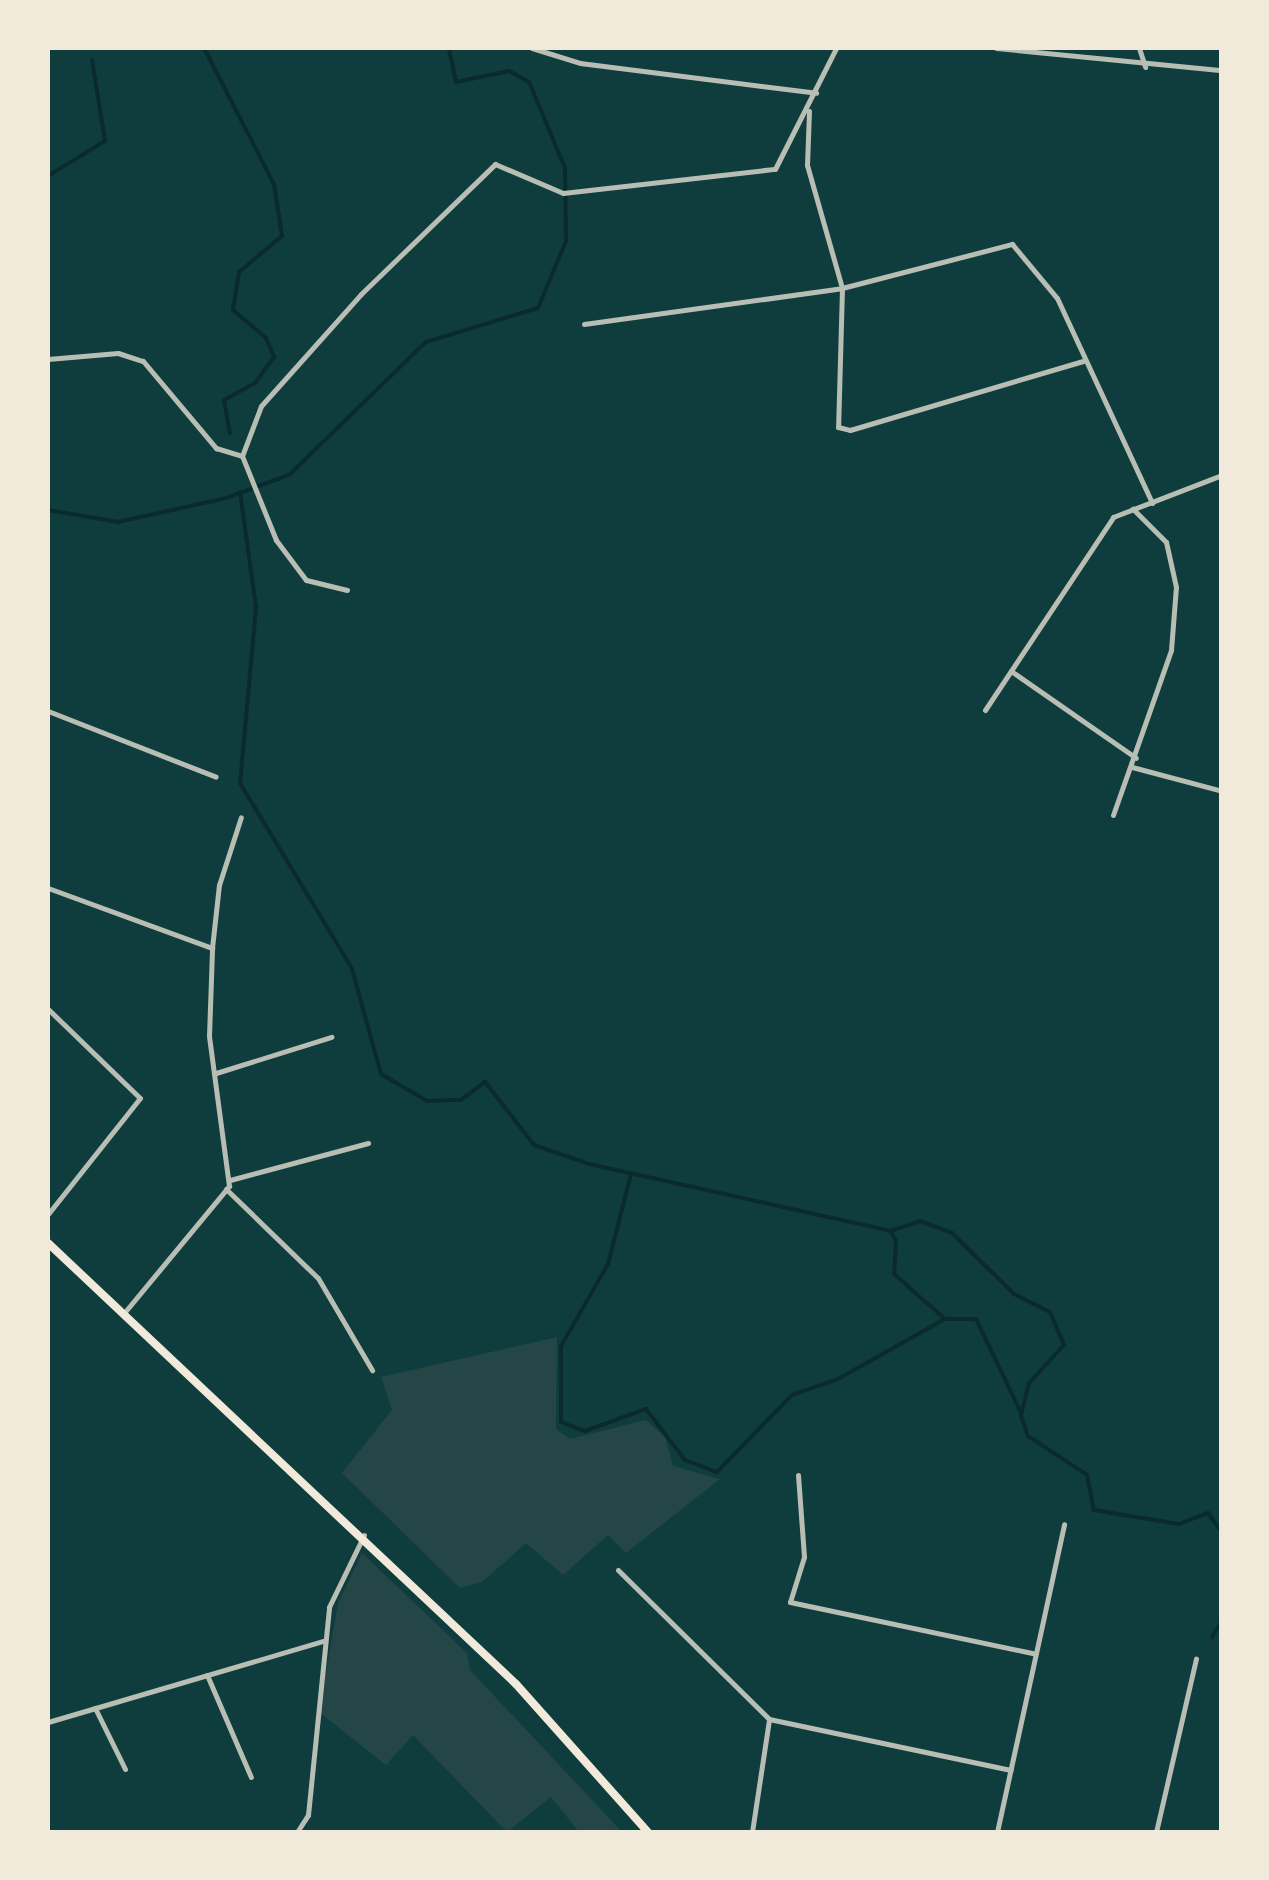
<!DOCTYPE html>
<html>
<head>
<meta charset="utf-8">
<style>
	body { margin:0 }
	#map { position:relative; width:1269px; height:1880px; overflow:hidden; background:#0f3d3e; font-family:"Golos Text",sans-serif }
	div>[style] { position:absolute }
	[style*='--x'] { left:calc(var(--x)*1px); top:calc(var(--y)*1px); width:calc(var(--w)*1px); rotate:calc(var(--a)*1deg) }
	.green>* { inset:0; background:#244646 }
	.stream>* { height:4px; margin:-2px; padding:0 2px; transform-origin:2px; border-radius:2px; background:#0a2a2b }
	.minor>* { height:5px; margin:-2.5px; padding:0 2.5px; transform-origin:2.5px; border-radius:2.5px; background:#b8beb3 }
	.secondary>* { height:8px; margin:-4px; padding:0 4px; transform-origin:4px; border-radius:4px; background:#f1e9da }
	span { translate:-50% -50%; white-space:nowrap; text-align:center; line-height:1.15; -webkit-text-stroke:8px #f1e9da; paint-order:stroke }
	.frame { position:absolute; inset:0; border:50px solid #f1e9da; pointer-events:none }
</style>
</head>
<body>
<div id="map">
	<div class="green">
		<div style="clip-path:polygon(557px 1337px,556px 1429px,570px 1439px,646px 1420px,665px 1437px,673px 1466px,720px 1479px,626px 1553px,608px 1535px,563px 1575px,526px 1543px,482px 1582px,460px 1588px,342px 1473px,392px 1410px,381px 1377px)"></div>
		<div style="clip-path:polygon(362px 1553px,467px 1653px,470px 1670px,622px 1832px,579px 1832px,551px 1797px,507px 1832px,413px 1735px,386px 1765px,319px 1712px,338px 1603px)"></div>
	</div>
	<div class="stream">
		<div style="--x:204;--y:48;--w:153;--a:62.8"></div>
		<div style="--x:274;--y:184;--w:53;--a:81.3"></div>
		<div style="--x:282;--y:236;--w:56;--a:140.1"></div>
		<div style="--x:239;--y:272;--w:38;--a:99"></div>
		<div style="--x:233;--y:310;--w:43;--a:40.3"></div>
		<div style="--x:266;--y:338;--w:21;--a:67"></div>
		<div style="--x:274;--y:357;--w:32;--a:126"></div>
		<div style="--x:255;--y:383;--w:35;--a:151"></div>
		<div style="--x:224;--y:400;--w:34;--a:80"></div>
		<div style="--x:48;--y:176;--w:67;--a:-31.6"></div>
		<div style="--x:105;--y:141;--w:82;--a:-99.1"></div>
		<div style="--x:240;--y:492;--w:117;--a:82.1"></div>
		<div style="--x:256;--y:608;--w:176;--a:95.2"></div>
		<div style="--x:240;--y:783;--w:217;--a:58.9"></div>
		<div style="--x:352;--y:969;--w:109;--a:74.6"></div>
		<div style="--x:381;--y:1074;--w:53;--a:30.4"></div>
		<div style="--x:427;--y:1101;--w:34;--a:-2"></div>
		<div style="--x:461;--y:1100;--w:30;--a:-37"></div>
		<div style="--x:485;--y:1082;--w:80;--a:52.1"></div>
		<div style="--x:534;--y:1145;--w:58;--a:19.1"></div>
		<div style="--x:589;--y:1164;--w:308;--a:12.5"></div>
		<div style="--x:890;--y:1231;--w:32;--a:-18"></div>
		<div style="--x:920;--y:1221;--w:33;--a:20"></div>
		<div style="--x:951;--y:1232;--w:88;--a:44.5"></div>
		<div style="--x:1014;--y:1294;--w:40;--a:26.6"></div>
		<div style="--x:1050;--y:1312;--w:36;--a:67"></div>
		<div style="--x:1064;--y:1345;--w:52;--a:132.6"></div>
		<div style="--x:1029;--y:1383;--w:34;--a:104"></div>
		<div style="--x:1021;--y:1416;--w:21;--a:71"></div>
		<div style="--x:1028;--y:1436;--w:71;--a:33.5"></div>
		<div style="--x:1087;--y:1475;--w:36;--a:79"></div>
		<div style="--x:1094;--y:1510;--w:86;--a:9.4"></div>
		<div style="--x:1179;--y:1524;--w:31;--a:-21"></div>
		<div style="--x:1208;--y:1513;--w:24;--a:54"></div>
		<div style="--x:48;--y:510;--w:71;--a:9.7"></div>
		<div style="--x:118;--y:522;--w:111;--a:-12.5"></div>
		<div style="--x:226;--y:498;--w:67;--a:-20.1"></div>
		<div style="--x:289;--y:475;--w:191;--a:-44.2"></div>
		<div style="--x:426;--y:342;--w:117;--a:-16.9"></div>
		<div style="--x:538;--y:308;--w:73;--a:-67.3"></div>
		<div style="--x:566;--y:241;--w:73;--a:-90.8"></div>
		<div style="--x:565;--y:168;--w:93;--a:-112.7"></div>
		<div style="--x:529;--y:82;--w:23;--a:-151"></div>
		<div style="--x:509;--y:71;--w:54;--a:168.3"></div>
		<div style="--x:456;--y:82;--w:35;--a:-102"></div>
		<div style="--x:631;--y:1174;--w:93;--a:104.3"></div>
		<div style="--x:608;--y:1264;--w:95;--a:119.8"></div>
		<div style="--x:561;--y:1346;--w:76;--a:90"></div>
		<div style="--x:561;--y:1422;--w:26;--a:21"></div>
		<div style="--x:585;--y:1431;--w:65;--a:-19.8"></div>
		<div style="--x:646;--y:1409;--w:64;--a:52.6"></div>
		<div style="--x:685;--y:1460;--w:34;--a:21"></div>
		<div style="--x:717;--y:1472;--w:107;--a:-45.8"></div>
		<div style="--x:792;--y:1395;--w:49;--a:-19.2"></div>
		<div style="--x:838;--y:1379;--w:123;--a:-29.3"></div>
		<div style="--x:945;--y:1319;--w:31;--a:0"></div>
		<div style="--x:976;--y:1319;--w:102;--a:64.4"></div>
		<div style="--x:890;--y:1231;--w:11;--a:56"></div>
		<div style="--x:896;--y:1240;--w:34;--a:93"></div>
		<div style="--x:894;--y:1274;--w:68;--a:41.4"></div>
		<div style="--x:1212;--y:1637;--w:19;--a:-58"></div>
	</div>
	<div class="minor">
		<div style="--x:532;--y:48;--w:50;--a:17.4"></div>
		<div style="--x:580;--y:63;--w:238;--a:7.2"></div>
		<div style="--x:996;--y:48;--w:227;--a:5.6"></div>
		<div style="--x:1139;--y:48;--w:20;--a:72"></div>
		<div style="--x:809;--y:111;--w:54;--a:92.1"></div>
		<div style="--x:807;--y:165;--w:128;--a:74.1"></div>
		<div style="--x:842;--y:288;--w:139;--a:91.6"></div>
		<div style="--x:838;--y:427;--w:12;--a:14"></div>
		<div style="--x:850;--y:430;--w:243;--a:-16.5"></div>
		<div style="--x:584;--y:324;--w:260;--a:-7.9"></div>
		<div style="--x:842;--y:288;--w:176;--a:-14.5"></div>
		<div style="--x:1012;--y:244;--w:70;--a:50.2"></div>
		<div style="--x:1057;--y:298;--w:226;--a:65.1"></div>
		<div style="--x:48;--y:359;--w:70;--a:-4.9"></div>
		<div style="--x:118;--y:353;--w:26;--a:18"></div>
		<div style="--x:143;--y:361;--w:114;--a:50"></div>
		<div style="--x:216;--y:448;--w:27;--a:17"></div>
		<div style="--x:347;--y:590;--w:42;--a:-166.3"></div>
		<div style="--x:306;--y:580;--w:50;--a:-126.9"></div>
		<div style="--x:276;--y:540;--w:91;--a:-112"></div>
		<div style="--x:242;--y:456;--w:53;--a:-69.2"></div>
		<div style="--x:261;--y:406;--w:150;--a:-48.2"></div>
		<div style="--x:361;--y:294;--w:187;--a:-44.1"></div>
		<div style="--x:495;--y:164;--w:74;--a:23.1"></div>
		<div style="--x:563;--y:193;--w:213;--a:-6.5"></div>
		<div style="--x:775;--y:169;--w:136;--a:-63.2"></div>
		<div style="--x:1011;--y:671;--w:152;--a:34.8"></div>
		<div style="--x:985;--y:710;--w:232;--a:-56.4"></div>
		<div style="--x:1113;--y:517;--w:117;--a:-21.1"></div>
		<div style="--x:48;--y:711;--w:180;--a:21.4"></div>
		<div style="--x:1132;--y:767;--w:93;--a:14.9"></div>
		<div style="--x:1113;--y:815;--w:175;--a:-70.6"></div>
		<div style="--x:1171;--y:650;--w:63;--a:-85.5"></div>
		<div style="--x:1176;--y:587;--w:46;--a:-102.5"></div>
		<div style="--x:1166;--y:542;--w:47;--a:-135"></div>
		<div style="--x:48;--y:888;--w:175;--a:20.1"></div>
		<div style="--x:48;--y:1009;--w:128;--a:44.1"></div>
		<div style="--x:140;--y:1098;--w:148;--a:128.4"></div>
		<div style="--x:216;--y:1073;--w:121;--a:-17.4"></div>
		<div style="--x:230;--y:1180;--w:143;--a:-15"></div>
		<div style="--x:226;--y:1189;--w:128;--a:44.1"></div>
		<div style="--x:318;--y:1278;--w:107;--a:59.6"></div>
		<div style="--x:124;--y:1313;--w:165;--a:-50.4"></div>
		<div style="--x:229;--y:1186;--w:151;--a:-97.6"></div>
		<div style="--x:209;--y:1036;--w:88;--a:-88"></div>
		<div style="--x:212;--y:948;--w:63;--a:-83.7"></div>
		<div style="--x:219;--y:885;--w:71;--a:-72.1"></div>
		<div style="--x:798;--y:1475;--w:82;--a:85.8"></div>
		<div style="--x:804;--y:1557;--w:47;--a:107.3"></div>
		<div style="--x:790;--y:1602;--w:251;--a:11.9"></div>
		<div style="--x:618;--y:1570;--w:212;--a:44.6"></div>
		<div style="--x:769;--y:1719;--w:247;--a:11.9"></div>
		<div style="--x:207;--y:1675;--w:111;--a:66.7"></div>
		<div style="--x:95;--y:1708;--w:68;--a:63.8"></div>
		<div style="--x:48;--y:1722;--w:287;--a:-16.4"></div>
		<div style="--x:297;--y:1832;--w:20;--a:-57"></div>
		<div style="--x:308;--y:1815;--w:209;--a:-84.2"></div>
		<div style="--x:329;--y:1607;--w:80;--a:-64.1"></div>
		<div style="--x:752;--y:1832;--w:114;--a:-81.4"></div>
		<div style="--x:997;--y:1832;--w:315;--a:-77.7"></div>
		<div style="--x:1156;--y:1832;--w:178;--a:-77"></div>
	</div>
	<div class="secondary">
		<div style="--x:48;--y:1243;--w:643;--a:43.3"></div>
		<div style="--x:516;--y:1684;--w:198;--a:48.3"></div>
	</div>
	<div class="frame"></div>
</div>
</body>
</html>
